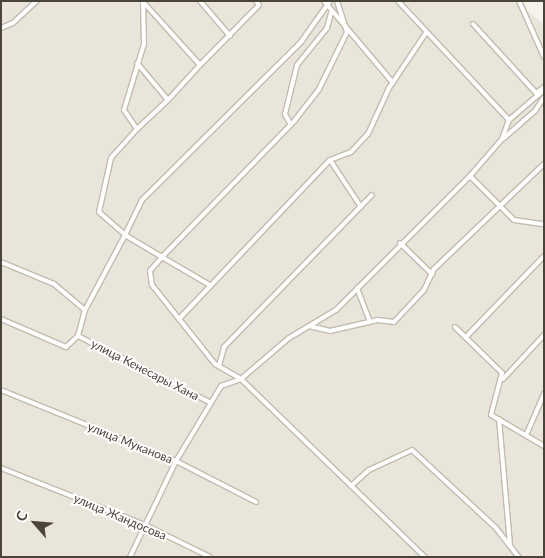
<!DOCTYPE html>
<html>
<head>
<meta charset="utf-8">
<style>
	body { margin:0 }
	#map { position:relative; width:545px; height:558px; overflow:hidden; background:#f6f3ec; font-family:Lato,sans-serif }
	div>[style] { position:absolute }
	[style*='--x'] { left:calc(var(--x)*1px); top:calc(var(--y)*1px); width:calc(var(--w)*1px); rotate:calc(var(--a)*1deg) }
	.residential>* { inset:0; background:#eae5da }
	.roads { filter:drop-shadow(1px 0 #c2bbae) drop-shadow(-1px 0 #c2bbae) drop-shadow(0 1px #c2bbae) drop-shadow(0 -1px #c2bbae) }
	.street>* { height:4px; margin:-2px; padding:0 2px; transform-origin:2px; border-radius:2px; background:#fff }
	span { translate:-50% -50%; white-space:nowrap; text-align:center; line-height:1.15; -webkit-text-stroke:4px #fff; paint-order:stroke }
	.street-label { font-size:12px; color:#4b4439 }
	.frame { position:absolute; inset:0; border:2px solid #4b4439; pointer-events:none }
	.north { position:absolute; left:10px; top:498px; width:50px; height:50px; -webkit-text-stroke:4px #fff; paint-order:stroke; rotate:297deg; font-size:14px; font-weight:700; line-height:20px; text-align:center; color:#4b4439 }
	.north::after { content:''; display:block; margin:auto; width:18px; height:22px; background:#4b4439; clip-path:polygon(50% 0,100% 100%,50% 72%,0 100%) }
</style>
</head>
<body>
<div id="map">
	<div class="residential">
		<div style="clip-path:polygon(1px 1px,516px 1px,544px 25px,544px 557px,1px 557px)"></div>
	</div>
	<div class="roads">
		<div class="street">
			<div style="--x:143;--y:1;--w:43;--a:88.7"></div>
			<div style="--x:144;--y:44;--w:69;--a:106.9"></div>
			<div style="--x:124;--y:110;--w:23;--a:56"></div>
			<div style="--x:137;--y:129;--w:39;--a:132"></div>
			<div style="--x:111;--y:158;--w:55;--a:102.5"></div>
			<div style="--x:99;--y:212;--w:35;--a:41"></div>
			<div style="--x:125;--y:235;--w:39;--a:-64"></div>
			<div style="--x:142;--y:200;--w:224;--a:-44.8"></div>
			<div style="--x:301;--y:42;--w:50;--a:-54.7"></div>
			<div style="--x:200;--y:1;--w:46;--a:49.4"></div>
			<div style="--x:324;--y:1;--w:107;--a:49.9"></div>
			<div style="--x:398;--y:1;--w:163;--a:47"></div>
			<div style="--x:519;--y:1;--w:61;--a:65.9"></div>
			<div style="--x:145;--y:4;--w:82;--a:48"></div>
			<div style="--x:200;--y:65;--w:47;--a:132.4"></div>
			<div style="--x:473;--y:24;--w:93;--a:47.6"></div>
			<div style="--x:536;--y:93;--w:10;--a:-37"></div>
			<div style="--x:1;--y:28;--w:13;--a:-23"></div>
			<div style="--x:13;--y:23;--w:33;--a:-43"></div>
			<div style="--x:200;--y:65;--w:84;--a:-45.5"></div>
			<div style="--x:259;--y:5;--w:5;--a:-127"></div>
			<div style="--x:291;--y:125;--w:13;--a:-119"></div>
			<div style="--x:285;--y:114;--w:50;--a:-76.2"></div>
			<div style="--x:297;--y:65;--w:48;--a:-51"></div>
			<div style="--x:327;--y:28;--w:16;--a:-75"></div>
			<div style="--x:137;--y:129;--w:42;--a:-43.1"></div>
			<div style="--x:168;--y:100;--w:48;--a:-130"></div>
			<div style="--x:504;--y:138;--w:41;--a:-41.1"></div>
			<div style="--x:535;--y:111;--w:17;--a:-57"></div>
			<div style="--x:330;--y:160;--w:22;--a:-21"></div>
			<div style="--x:351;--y:152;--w:25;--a:-47"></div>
			<div style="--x:368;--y:134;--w:51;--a:-65.5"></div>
			<div style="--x:389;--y:88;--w:66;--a:-56.1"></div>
			<div style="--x:470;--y:176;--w:62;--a:45"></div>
			<div style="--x:514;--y:220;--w:30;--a:8"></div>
			<div style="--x:400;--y:243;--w:45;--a:44.1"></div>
			<div style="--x:1;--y:262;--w:57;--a:22.5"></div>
			<div style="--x:54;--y:284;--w:40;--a:40"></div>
			<div style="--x:208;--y:284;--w:53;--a:-149.6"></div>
			<div style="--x:162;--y:257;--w:191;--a:-45.8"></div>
			<div style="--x:295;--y:120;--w:39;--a:-52"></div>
			<div style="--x:319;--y:89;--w:64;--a:-63.8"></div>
			<div style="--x:347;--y:32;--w:33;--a:-108"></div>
			<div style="--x:357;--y:288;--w:36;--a:69"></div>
			<div style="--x:1;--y:319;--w:71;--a:23.3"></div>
			<div style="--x:66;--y:347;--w:16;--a:-43"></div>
			<div style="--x:179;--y:319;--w:219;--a:-46.5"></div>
			<div style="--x:330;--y:160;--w:56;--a:56.6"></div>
			<div style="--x:309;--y:326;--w:22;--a:13"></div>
			<div style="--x:330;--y:331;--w:49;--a:-12.9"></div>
			<div style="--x:378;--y:320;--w:16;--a:7"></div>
			<div style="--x:394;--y:322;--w:44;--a:-46.8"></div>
			<div style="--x:424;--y:290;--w:23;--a:-65"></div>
			<div style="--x:434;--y:269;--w:152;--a:-43.7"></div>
			<div style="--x:455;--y:327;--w:66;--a:44.4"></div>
			<div style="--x:502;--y:373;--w:43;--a:104.7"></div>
			<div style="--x:491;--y:415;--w:61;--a:30.3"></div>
			<div style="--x:78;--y:336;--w:27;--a:-75"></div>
			<div style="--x:85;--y:310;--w:85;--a:-61.9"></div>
			<div style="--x:125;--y:235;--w:43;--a:30.7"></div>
			<div style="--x:162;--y:257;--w:18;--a:131"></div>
			<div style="--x:150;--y:271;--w:14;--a:82"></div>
			<div style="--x:152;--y:285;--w:101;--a:51.4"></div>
			<div style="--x:215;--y:364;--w:30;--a:30"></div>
			<div style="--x:241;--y:379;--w:256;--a:44.1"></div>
			<div style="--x:78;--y:336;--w:147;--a:26.7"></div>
			<div style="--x:466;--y:337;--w:112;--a:-46.1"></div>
			<div style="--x:219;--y:366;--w:20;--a:-75"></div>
			<div style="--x:224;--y:347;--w:212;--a:-45.8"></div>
			<div style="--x:503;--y:379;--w:60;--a:-47"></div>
			<div style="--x:1;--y:390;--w:189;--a:22.1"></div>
			<div style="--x:176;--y:461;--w:90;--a:27.1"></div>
			<div style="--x:499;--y:419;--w:125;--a:85"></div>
			<div style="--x:527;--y:433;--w:43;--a:-66.4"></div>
			<div style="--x:1;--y:468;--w:155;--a:21.6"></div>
			<div style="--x:145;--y:525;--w:72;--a:26.2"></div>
			<div style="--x:351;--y:486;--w:24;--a:-42"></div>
			<div style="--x:369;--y:470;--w:47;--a:-24.9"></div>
			<div style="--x:412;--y:450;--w:115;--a:42.9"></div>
			<div style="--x:496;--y:528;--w:37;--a:52"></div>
			<div style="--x:130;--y:557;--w:106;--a:-64.4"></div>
			<div style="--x:176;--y:461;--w:87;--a:-59"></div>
			<div style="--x:221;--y:386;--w:21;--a:-19"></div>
			<div style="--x:241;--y:379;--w:63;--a:-40.5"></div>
			<div style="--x:289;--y:338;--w:55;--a:-30.8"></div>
			<div style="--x:336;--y:310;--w:190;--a:-45"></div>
			<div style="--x:470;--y:176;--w:49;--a:-49.1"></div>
			<div style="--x:502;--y:139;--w:20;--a:-70"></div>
			<div style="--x:509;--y:120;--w:46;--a:-40.6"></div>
		</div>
	</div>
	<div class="street-label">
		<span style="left:145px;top:370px;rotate:27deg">улица Кенесары Хана</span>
		<span style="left:130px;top:443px;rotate:22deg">улица Муканова</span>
		<span style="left:120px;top:517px;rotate:23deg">улица Жандосова</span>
	</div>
	<div class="frame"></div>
	<div class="north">С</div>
</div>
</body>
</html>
